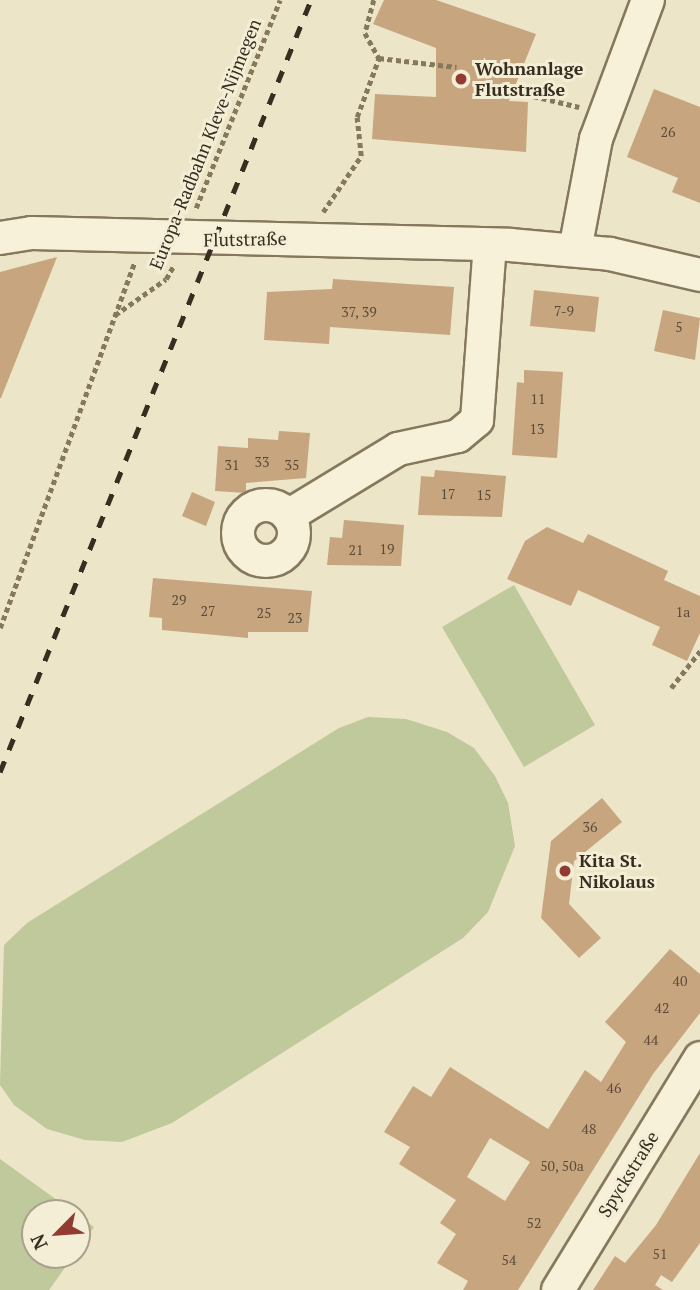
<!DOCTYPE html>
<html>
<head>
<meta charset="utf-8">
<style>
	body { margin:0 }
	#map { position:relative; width:700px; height:1290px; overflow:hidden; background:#ece5c7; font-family:"PT Serif",serif }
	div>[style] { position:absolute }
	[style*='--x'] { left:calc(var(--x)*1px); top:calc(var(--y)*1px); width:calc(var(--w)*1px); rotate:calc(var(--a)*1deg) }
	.green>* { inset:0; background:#bfc99b }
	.building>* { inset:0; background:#c7a57f }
	.path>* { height:4.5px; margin-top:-2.25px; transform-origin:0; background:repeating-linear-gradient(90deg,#86785d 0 5px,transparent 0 8.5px) }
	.roads { filter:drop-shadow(2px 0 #86785d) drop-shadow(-2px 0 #86785d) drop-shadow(0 2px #86785d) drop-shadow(0 -2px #86785d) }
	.street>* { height:32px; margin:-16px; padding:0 16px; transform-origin:16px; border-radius:16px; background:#f7f1da }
	.street>.ring { margin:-16px; padding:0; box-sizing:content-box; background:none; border:32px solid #f7f1da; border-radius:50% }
	.rail>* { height:5px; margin-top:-2.5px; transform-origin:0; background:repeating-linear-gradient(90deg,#372e20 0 12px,transparent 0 24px) }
	.dots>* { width:19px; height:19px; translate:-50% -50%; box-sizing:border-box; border:4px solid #f4eed6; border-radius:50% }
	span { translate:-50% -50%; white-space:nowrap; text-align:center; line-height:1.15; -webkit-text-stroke:6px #f4eed6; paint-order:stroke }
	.number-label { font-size:14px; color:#5b4c38 }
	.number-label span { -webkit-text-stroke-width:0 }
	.poi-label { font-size:18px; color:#372e20; font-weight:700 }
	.left { translate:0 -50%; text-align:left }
	.street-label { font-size:18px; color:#372e20 }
	.north { position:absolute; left:21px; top:1199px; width:70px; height:70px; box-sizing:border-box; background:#f4eed6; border:2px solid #a8a18d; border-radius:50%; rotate:245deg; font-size:19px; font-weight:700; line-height:28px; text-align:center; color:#372e20 }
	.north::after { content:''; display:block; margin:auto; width:24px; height:32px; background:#923b31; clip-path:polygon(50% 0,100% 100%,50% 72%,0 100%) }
</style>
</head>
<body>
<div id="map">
	<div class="green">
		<div style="clip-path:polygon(514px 585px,595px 725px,524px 767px,442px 627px)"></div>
		<div style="clip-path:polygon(368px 717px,406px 719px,447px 732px,474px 748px,495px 776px,508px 803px,515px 846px,488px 912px,463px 938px,172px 1123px,122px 1142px,85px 1140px,47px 1129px,14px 1105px,0 1085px,4px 945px,27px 923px,339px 728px)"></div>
		<div style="clip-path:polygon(0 1159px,75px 1213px,35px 1213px,35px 1255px,74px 1255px,49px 1290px,0 1290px)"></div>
		<div style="clip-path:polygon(77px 1215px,94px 1227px,77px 1251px)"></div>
	</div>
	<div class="building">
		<div style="clip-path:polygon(384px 0,436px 0,536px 34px,509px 101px,528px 102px,526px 152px,372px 139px,375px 94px,436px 97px,436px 48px,373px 24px)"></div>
		<div style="clip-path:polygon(654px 89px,700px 107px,700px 203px,672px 192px,678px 178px,627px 157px)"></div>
		<div style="clip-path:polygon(57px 257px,1px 398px,0 398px,0 272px)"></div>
		<div style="clip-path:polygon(333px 279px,454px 287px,450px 335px,330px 327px,329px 344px,264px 340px,267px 292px,332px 289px)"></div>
		<div style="clip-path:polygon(534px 290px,599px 297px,595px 332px,530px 326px)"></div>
		<div style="clip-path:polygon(663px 310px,700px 318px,695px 360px,654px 351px)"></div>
		<div style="clip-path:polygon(524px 370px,563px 372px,557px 458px,512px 455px,517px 382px,524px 383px)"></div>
		<div style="clip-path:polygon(279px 431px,310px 433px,306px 478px,246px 483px,246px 493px,215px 491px,218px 446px,248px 448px,248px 438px,278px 440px)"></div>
		<div style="clip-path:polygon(435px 470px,506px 476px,502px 517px,418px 515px,421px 476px,434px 477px)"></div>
		<div style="clip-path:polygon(192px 492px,215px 502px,206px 526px,182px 516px)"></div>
		<div style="clip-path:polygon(344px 520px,404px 525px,401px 566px,327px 565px,330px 537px,342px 538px)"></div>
		<div style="clip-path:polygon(547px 527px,583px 543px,588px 534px,668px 571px,664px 580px,700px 596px,700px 633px,687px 661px,652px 645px,660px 627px,578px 590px,571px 606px,507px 579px,525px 541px)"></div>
		<div style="clip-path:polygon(153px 578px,312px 591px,308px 632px,248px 632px,248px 638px,162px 630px,162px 618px,149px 617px)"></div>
		<div style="clip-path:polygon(602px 798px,622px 822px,574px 861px,569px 904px,601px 938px,579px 958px,541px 918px,551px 841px)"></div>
		<div style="clip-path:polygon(evenodd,670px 949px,700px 974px,700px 1013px,653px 1074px,518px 1290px,463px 1290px,468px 1281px,437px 1263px,456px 1234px,440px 1223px,456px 1200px,399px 1164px,410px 1147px,384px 1132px,413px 1086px,431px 1097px,450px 1067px,548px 1129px,585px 1070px,601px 1082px,626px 1042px,605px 1022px,670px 949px,490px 1138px,530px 1162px,505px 1201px,467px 1177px,490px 1138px)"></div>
		<div style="clip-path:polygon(700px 1153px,700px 1243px,672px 1282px,661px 1275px,655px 1285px,663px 1290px,593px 1290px,615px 1256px,625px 1263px,656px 1225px)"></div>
	</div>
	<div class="path">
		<div style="--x:374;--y:0;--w:34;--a:105"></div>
		<div style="--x:365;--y:33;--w:29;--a:61"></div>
		<div style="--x:379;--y:58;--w:78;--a:6.7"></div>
		<div style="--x:484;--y:84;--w:98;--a:13.6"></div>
		<div style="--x:196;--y:208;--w:224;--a:-68"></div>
		<div style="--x:323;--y:212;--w:68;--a:-55.8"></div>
		<div style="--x:361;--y:156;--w:39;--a:-96"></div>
		<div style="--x:357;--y:117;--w:63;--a:-69.6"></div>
		<div style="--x:115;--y:315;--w:62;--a:-35.2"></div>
		<div style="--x:166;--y:279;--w:16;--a:-60"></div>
		<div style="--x:0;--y:628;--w:388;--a:-69.8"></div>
		<div style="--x:671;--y:688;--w:47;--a:-51.9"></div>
	</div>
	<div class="roads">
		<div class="street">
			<div style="--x:0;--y:238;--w:32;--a:-9"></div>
			<div style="--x:32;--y:233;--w:478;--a:1.4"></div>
			<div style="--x:510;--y:245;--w:100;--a:5.1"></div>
			<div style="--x:610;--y:254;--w:92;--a:13.1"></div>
			<div style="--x:575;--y:250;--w:113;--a:-79.3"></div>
			<div style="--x:596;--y:139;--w:148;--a:-69.5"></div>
			<div class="ring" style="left:238px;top:505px;width:24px;height:24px"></div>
			<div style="--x:288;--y:516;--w:129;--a:-31.3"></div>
			<div style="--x:398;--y:449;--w:61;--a:-12.2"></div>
			<div style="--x:458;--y:436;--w:25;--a:-40"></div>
			<div style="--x:477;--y:420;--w:175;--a:-85.8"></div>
			<div style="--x:558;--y:1290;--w:272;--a:-58.5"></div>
		</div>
	</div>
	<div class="rail">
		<div style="--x:0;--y:772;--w:832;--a:-68.06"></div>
	</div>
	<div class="dots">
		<div style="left:461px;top:79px;background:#923b31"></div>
		<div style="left:565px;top:871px;background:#923b31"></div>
	</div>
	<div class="number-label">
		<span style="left:668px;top:132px">26</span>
		<span style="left:564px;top:311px">7-9</span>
		<span style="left:359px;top:312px">37, 39</span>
		<span style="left:679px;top:327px">5</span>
		<span style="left:538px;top:399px">11</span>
		<span style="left:537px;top:429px">13</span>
		<span style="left:262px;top:462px">33</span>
		<span style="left:232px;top:465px">31</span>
		<span style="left:292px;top:465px">35</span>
		<span style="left:448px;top:494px">17</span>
		<span style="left:484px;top:495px">15</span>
		<span style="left:387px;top:549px">19</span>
		<span style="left:356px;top:550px">21</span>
		<span style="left:179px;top:600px">29</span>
		<span style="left:208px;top:611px">27</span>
		<span style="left:683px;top:612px">1a</span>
		<span style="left:264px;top:613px">25</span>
		<span style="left:295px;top:618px">23</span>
		<span style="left:590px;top:827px">36</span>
		<span style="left:680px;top:981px">40</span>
		<span style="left:662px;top:1008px">42</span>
		<span style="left:651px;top:1040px">44</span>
		<span style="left:614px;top:1088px">46</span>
		<span style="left:589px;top:1129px">48</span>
		<span style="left:562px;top:1166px">50, 50a</span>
		<span style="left:534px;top:1223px">52</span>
		<span style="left:660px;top:1254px">51</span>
		<span style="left:509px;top:1260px">54</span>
	</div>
	<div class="poi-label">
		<span class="left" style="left:475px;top:79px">Wohnanlage<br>Flutstraße</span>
		<span class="left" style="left:579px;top:871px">Kita St.<br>Nikolaus</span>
	</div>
	<div class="street-label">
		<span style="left:205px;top:144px;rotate:-68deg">Europa-Radbahn Kleve-Nijmegen</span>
		<span style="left:245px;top:239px;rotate:-1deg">Flutstraße</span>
		<span style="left:628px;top:1174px;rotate:-58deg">Spyckstraße</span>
	</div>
	<div class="north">N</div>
</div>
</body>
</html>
